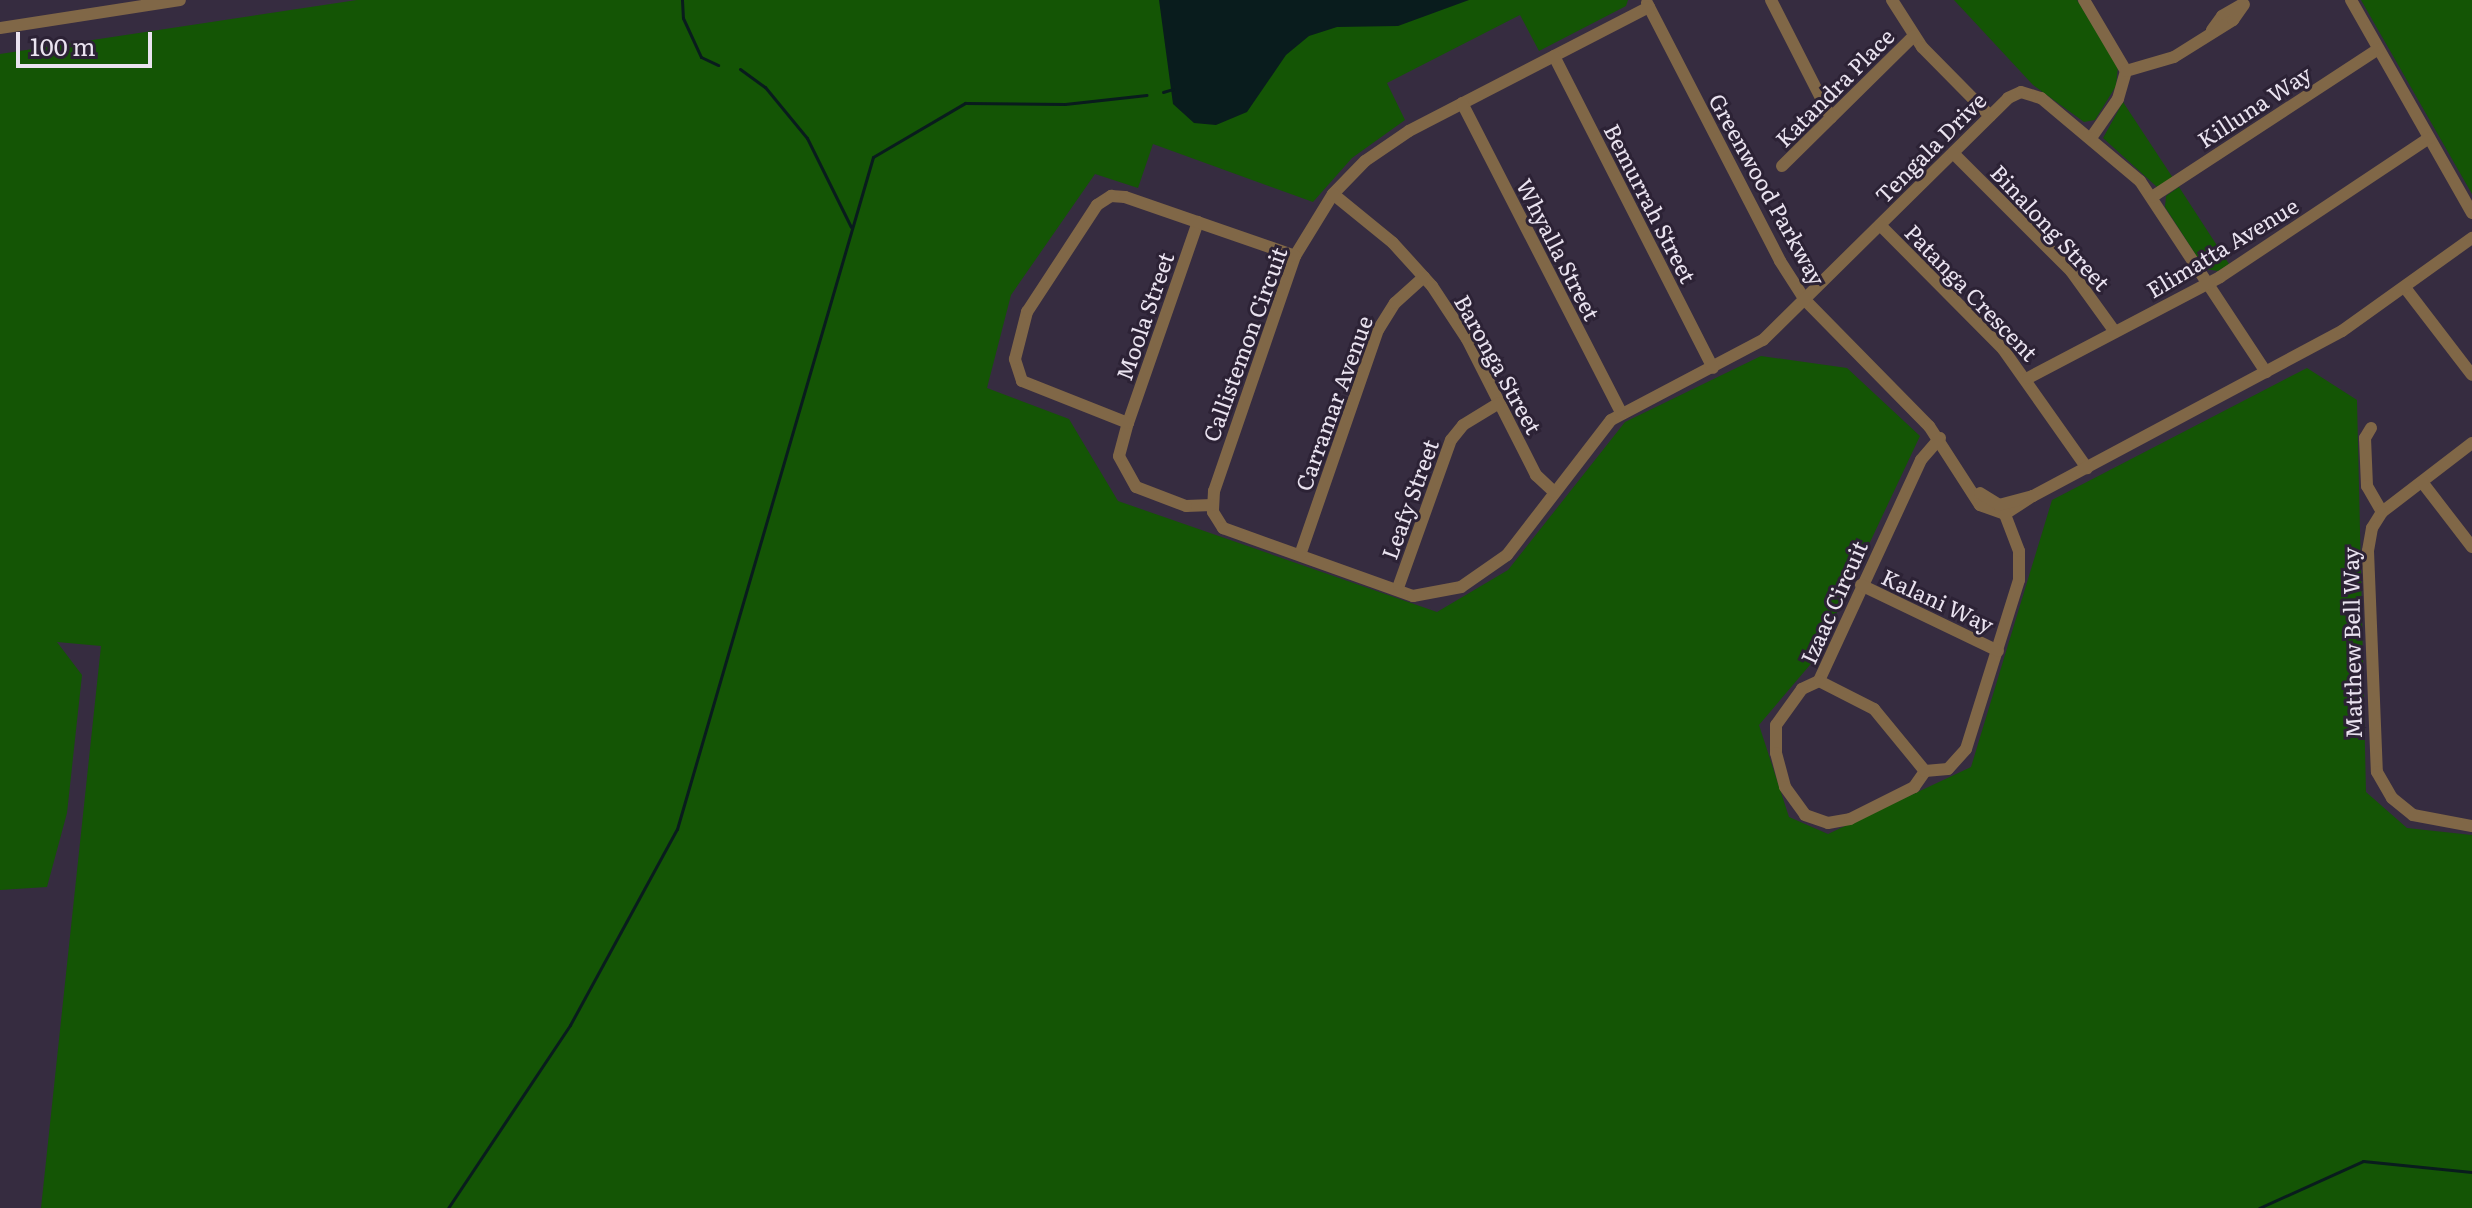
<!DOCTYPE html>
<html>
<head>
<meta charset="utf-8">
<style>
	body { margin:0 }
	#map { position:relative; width:2472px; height:1208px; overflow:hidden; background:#362c40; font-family:Literata,serif }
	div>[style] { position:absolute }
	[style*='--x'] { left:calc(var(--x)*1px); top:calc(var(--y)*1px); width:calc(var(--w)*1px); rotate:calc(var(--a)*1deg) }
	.green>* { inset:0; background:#145505 }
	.water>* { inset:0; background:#091c1d }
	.stream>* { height:3px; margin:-1.5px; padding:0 1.5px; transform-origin:1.5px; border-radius:1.5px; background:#091c1d }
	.minor>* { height:12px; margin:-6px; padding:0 6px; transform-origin:6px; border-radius:6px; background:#806747 }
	span { translate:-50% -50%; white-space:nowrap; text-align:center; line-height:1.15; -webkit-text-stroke:6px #2c2235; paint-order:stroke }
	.street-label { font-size:22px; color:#eae3f0 }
	.scale { position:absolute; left:16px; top:32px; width:136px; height:36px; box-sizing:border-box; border:4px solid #eae3f0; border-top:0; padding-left:10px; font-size:24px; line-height:28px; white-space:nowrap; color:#eae3f0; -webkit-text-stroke:6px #2c2235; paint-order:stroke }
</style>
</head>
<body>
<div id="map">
	<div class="green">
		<div style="clip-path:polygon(357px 0,1628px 0,1626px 6px,1539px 51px,1520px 15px,1387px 83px,1405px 120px,1352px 158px,1313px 202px,1153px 144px,1138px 188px,1095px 174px,1011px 295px,987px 388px,1069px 419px,1118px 501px,1437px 612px,1508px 570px,1625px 422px,1761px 356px,1847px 368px,1920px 436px,1815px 659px,1759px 725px,1789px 817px,1828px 834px,1971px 767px,2052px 500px,2307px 368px,2357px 400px,2366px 792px,2407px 828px,2472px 835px,2472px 1208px,41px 1208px,101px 646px,57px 642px,82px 675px,67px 813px,47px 887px,0 890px,0 54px)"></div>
		<div style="clip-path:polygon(1954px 0,2077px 0,2118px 66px,2116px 86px,2095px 120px,2084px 122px,2033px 85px)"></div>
		<div style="clip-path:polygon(2361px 0,2472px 0,2472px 194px)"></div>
		<div style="clip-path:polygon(2123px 102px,2173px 178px,2157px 187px,2103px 138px)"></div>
		<div style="clip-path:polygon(2179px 187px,2229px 264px,2218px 271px,2205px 269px,2165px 207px,2166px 196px)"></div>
	</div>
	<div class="water">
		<div style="clip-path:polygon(1159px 0,1469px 0,1398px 26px,1337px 27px,1309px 36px,1286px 55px,1247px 112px,1216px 125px,1194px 123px,1173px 104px)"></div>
	</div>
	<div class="stream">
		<div style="--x:682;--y:0;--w:18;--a:87"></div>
		<div style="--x:683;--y:18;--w:43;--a:65.2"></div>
		<div style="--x:701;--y:57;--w:19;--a:25"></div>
		<div style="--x:740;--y:69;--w:31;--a:36"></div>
		<div style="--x:765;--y:87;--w:66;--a:50.5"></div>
		<div style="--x:807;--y:138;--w:99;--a:63.7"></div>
		<div style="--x:1163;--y:92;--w:10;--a:-17"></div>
		<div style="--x:448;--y:1208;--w:220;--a:-56.3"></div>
		<div style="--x:570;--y:1025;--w:223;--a:-61.4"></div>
		<div style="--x:677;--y:829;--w:700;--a:-73.74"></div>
		<div style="--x:873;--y:157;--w:107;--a:-30.4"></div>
		<div style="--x:965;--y:103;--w:100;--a:0.6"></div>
		<div style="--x:1065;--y:104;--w:82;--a:-6.3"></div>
		<div style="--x:2259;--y:1208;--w:114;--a:-24.3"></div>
		<div style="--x:2363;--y:1161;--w:110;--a:5.8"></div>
	</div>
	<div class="minor">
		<div style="--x:1771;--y:0;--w:132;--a:63"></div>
		<div style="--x:1892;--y:0;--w:56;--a:57.4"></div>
		<div style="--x:1922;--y:47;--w:97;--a:45.4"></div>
		<div style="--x:2084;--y:0;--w:82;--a:59.4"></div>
		<div style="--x:2126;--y:71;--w:29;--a:106"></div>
		<div style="--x:2118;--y:99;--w:47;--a:124.7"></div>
		<div style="--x:2351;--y:0;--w:245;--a:60.4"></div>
		<div style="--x:1647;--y:3;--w:290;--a:62.7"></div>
		<div style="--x:1780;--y:261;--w:46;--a:57.3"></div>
		<div style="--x:1805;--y:300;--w:177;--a:45.5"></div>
		<div style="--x:1929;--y:426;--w:94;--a:57.2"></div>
		<div style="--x:1980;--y:505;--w:27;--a:20"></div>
		<div style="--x:2005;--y:514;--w:33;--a:-33"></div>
		<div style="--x:1649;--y:7;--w:270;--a:152.7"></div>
		<div style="--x:1409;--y:131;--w:53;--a:145.7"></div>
		<div style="--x:1365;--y:161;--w:46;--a:134.1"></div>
		<div style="--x:1333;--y:194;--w:73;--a:121.5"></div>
		<div style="--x:1295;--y:256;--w:249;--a:109"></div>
		<div style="--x:1214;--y:491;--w:21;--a:93"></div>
		<div style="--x:1213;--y:512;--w:19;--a:58"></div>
		<div style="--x:1223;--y:528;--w:202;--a:19.7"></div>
		<div style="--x:1413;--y:596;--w:49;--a:-10.6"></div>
		<div style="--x:1461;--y:587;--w:56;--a:-34.8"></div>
		<div style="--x:1507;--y:555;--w:170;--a:-52.4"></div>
		<div style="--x:1611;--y:420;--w:172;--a:-27.8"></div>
		<div style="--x:1763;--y:340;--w:344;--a:-44.6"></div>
		<div style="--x:2008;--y:98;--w:14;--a:-25"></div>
		<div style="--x:2021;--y:92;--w:21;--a:17"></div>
		<div style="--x:2041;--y:98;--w:129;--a:40"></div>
		<div style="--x:2140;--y:181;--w:229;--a:56.6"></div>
		<div style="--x:0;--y:28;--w:182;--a:-8.8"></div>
		<div style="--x:2212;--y:30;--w:17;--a:-54"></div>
		<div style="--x:2222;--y:16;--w:24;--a:-30"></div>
		<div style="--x:1554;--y:56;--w:350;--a:63"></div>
		<div style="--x:2126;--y:71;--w:50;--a:-16.3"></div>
		<div style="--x:2174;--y:57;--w:70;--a:-32.1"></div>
		<div style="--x:2233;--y:20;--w:19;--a:-55"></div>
		<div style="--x:1462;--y:103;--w:348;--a:62.8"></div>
		<div style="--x:1953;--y:153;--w:167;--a:45"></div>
		<div style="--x:2071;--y:271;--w:75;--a:54.2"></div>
		<div style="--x:1782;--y:166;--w:185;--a:-44.6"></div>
		<div style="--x:1333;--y:194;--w:77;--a:39.2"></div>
		<div style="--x:1393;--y:243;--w:58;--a:47.8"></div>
		<div style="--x:1432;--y:286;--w:64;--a:56.6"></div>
		<div style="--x:1467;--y:339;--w:153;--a:63.1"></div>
		<div style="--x:1536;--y:475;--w:25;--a:43"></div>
		<div style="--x:2152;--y:197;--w:270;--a:-33.2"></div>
		<div style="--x:1880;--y:225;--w:175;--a:45.2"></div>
		<div style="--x:2003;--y:349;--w:146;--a:54.8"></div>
		<div style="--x:2406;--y:289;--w:108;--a:52.5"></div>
		<div style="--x:2028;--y:378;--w:217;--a:-27.7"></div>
		<div style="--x:2220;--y:277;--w:251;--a:-33.6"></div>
		<div style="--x:1128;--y:423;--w:213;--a:-70.8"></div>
		<div style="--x:2371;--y:428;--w:12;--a:121"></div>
		<div style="--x:2365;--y:438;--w:48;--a:87.6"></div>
		<div style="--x:2367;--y:486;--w:30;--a:60"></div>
		<div style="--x:1940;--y:438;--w:29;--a:131"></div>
		<div style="--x:1921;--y:460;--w:243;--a:114.8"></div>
		<div style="--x:1819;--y:681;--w:19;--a:155"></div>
		<div style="--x:1802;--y:689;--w:44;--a:125.8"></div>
		<div style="--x:1776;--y:725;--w:28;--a:90"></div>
		<div style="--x:1776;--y:753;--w:35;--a:75"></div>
		<div style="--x:1785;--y:787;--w:34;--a:54"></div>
		<div style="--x:1805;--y:815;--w:24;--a:19"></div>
		<div style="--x:1828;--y:823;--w:22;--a:-10"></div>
		<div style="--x:1850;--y:819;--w:72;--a:-26.6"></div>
		<div style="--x:1914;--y:787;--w:19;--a:-55"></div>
		<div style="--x:1925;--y:771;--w:23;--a:-5"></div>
		<div style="--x:1948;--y:769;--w:27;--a:-48"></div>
		<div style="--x:1966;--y:749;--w:177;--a:-72.6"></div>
		<div style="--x:2019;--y:580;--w:29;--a:-90"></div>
		<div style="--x:2019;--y:551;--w:40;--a:-111"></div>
		<div style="--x:2472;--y:443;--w:113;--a:142.5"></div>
		<div style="--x:2382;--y:512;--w:19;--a:122"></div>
		<div style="--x:2372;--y:528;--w:23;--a:100"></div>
		<div style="--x:2368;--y:551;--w:221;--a:87.7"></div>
		<div style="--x:2377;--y:772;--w:30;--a:60"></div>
		<div style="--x:2392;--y:798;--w:27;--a:39"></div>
		<div style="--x:2413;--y:815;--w:60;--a:10.6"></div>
		<div style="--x:2422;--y:482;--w:82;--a:52.4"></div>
		<div style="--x:1980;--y:493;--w:22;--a:32"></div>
		<div style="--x:1999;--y:505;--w:35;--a:-15"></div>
		<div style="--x:2033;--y:496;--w:350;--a:-28.1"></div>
		<div style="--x:2342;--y:331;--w:160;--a:-35.6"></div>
		<div style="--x:1212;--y:505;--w:26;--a:178"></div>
		<div style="--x:1186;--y:506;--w:53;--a:-159.2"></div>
		<div style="--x:1136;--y:487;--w:35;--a:-119"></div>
		<div style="--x:1119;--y:456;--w:34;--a:-75"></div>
		<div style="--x:1128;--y:423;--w:114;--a:-158.4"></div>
		<div style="--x:1022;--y:381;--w:23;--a:-108"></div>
		<div style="--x:1015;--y:359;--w:49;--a:-75.7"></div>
		<div style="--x:1027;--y:312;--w:128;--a:-56.8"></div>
		<div style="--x:1097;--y:205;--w:17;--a:-33"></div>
		<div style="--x:1111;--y:196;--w:14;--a:4"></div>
		<div style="--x:1125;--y:197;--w:180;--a:19.1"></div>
		<div style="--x:1300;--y:555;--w:238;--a:-70.9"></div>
		<div style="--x:1378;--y:330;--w:32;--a:-58"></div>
		<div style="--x:1395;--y:303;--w:39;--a:-42"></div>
		<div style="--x:1399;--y:585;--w:154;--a:-70.3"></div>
		<div style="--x:1451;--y:440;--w:19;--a:-51"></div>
		<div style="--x:1463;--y:425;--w:42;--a:-31.4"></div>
		<div style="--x:1861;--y:585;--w:152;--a:25.7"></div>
		<div style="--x:1819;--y:681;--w:62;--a:27"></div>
		<div style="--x:1874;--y:709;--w:80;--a:50.6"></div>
	</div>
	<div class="street-label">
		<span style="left:1834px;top:87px;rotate:-45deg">Katandra Place</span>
		<span style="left:2254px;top:106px;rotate:-33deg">Killuna Way</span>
		<span style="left:1930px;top:147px;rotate:-45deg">Tengala Drive</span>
		<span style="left:1768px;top:189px;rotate:61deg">Greenwood Parkway</span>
		<span style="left:1651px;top:203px;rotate:63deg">Bemurrah Street</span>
		<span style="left:2051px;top:227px;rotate:47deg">Binalong Street</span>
		<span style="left:2222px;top:247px;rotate:-31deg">Elimatta Avenue</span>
		<span style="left:1559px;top:249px;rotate:63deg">Whyalla Street</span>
		<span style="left:1972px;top:292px;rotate:46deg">Patanga Crescent</span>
		<span style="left:1144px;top:316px;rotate:-71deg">Moola Street</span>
		<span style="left:1244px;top:344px;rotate:-70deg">Callistemon Circuit</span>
		<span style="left:1499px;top:364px;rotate:61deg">Baronga Street</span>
		<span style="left:1333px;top:403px;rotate:-70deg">Carramar Avenue</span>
		<span style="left:1409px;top:499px;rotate:-70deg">Leafy Street</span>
		<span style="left:1938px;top:600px;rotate:25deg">Kalani Way</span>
		<span style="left:1833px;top:602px;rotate:-66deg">Izaac Circuit</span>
		<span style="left:2351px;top:643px;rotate:-91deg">Matthew Bell Way</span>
	</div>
	<div class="scale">100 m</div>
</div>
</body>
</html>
